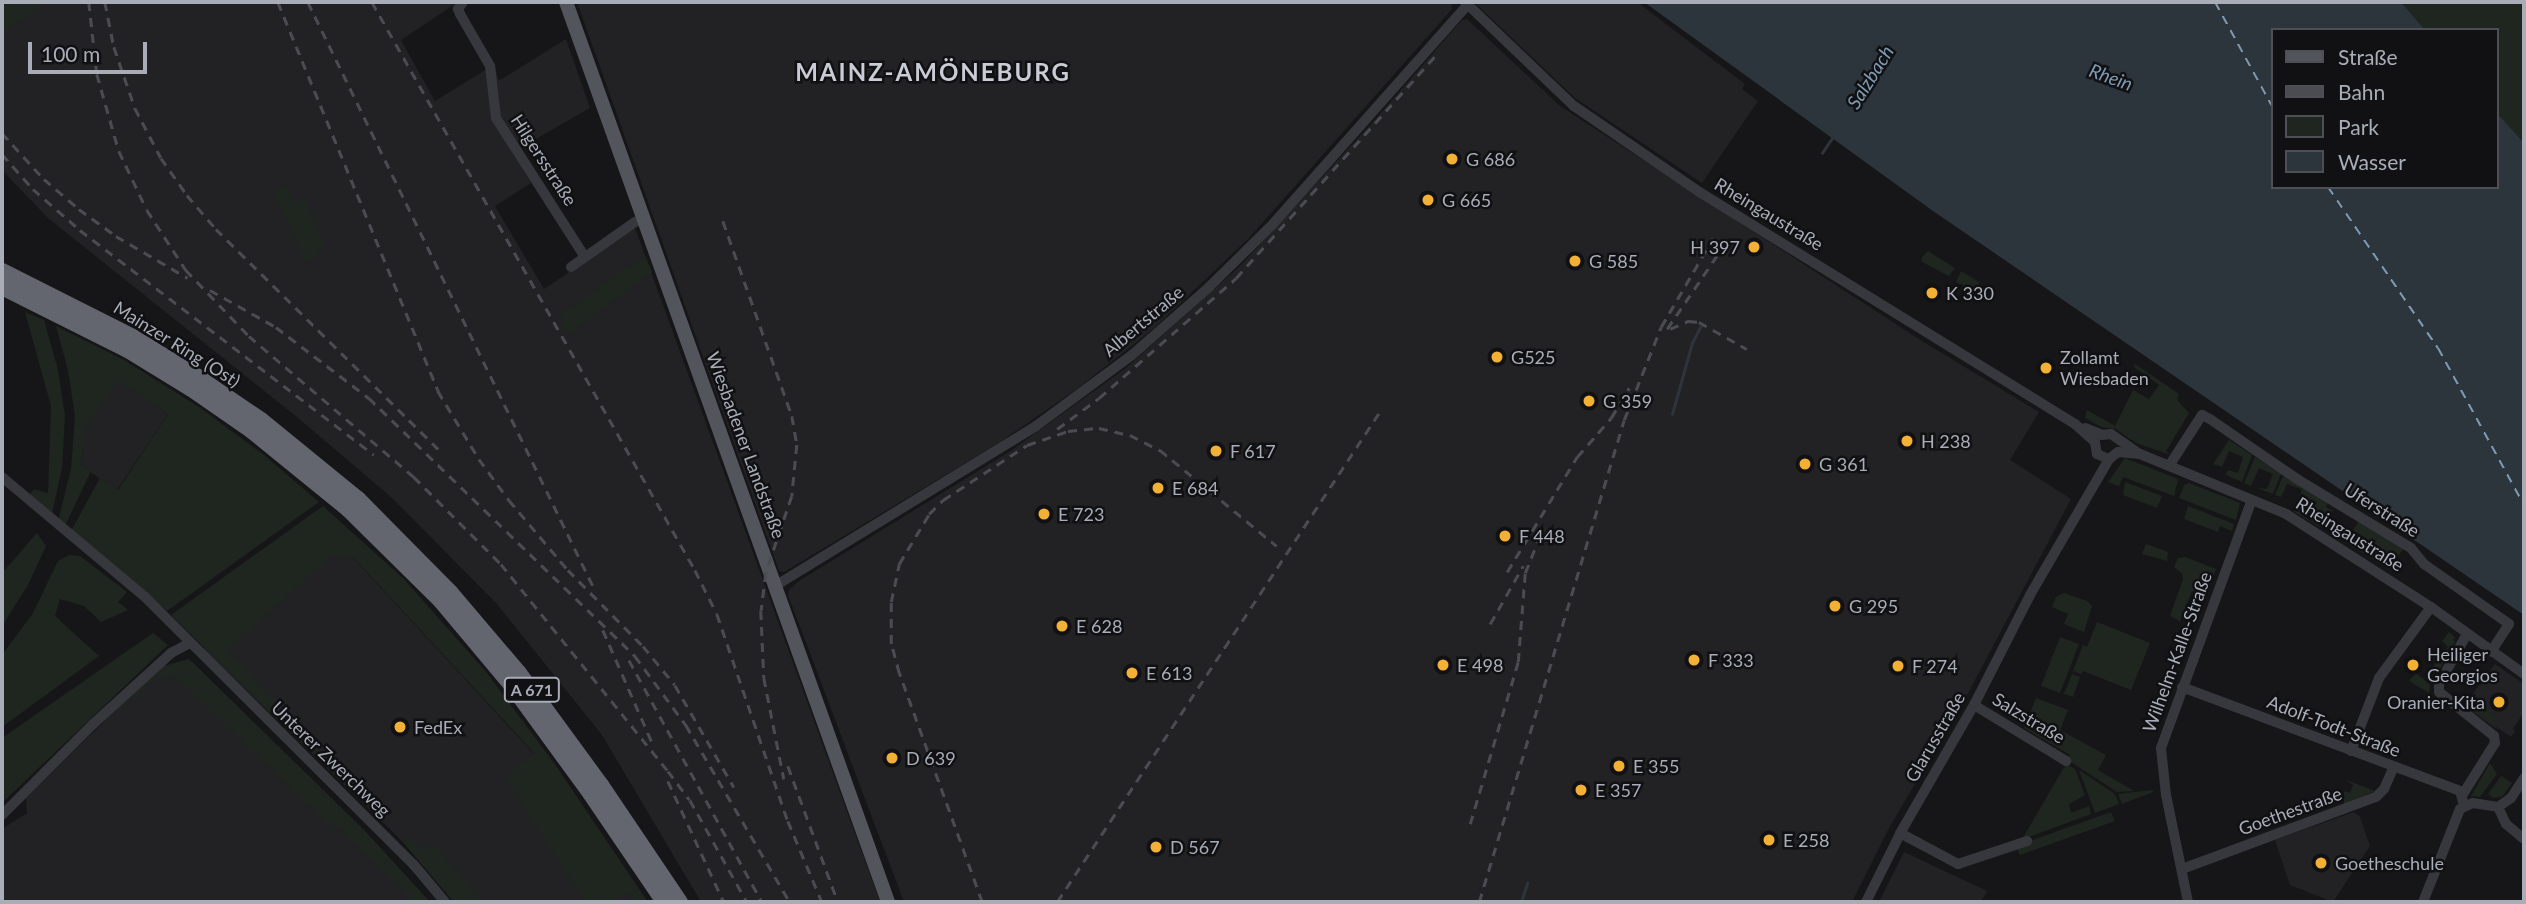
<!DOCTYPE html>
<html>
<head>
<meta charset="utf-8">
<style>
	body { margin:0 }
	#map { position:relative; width:2526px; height:904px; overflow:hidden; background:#161618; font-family:Lato,sans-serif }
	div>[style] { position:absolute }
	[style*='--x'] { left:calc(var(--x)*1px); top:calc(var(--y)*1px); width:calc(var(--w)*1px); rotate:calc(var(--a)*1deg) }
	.built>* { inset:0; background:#222225 }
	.green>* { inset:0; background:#1e261f }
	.water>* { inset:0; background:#2c353c }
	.stream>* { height:2.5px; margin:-1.25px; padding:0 1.25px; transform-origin:1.25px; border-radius:1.25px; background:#2c353c }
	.ferry>* { height:2px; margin-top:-1px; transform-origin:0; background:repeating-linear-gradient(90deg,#7f9bb3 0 9px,transparent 0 16px) }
	.minor>* { height:10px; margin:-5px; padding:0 5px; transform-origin:5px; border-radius:5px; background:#37383d }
	.major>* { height:14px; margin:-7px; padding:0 7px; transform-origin:7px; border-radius:7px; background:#53555c }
	.highway>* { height:16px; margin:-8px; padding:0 8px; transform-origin:8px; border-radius:8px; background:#63666e }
	.rail>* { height:2.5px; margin-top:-1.25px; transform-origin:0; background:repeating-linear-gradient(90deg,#4a4c52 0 9px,transparent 0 16px) }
	.dots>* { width:19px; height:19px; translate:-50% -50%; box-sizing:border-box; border:4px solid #111113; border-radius:50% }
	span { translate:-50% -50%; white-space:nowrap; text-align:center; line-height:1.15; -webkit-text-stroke:5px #111113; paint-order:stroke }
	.shield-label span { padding:2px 5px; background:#111113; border:2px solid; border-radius:5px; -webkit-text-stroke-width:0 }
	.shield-label { font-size:16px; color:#a8adb8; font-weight:700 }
	.poi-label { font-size:18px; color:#a8adb8 }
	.left { translate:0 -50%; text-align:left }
	.right { translate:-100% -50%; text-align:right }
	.street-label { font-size:18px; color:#a8adb8 }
	.water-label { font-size:19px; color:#7f9bb3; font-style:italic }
	.district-label { font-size:24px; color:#c9ccd4; font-weight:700; letter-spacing:2px }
	.frame { position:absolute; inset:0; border:4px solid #a8adb8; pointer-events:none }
	.legend { position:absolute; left:2271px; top:28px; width:228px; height:161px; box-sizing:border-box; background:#111113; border:2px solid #4d4f55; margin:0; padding:9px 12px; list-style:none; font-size:21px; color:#a8adb8 }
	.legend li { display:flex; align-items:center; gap:14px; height:35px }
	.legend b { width:35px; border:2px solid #4d4f55 }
	.scale { position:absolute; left:28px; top:42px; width:119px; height:32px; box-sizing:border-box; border:4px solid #a8adb8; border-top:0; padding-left:9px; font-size:21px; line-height:24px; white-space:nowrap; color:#a8adb8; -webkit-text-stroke:5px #111113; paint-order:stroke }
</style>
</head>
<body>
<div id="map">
	<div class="built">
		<div style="clip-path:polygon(2px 2px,458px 2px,401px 40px,435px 101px,495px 64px,498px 80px,502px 79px,566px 39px,590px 108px,513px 152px,531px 183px,495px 206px,544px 289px,635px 228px,880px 902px,701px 902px,602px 735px,497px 604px,391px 497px,297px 417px,48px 218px,2px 170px)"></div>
		<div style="clip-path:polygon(577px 2px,1451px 2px,1452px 9px,1248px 239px,1153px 329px,1077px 389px,997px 444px,784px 572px,779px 571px,777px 565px)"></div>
		<div style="clip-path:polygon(1474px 2px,1637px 2px,1745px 84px,1742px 89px,1758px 101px,1702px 183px,1575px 98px)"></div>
		<div style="clip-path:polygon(1467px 19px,1560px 106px,1922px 341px,2039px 412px,2010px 460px,2071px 499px,1966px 697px,1889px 828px,1852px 902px,904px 902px,788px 595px,789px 590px,799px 581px,1012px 450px,1126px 368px,1239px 267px,1372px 123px,1462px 20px)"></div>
		<div style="clip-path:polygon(119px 380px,168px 414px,117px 490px,80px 465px,84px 448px,84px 426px)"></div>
		<div style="clip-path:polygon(335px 538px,534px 754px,634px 902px,454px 902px,403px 842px,204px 649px)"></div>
		<div style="clip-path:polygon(189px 659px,364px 830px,430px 902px,2px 902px,2px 829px,27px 813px,26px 798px,132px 694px,164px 666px)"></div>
		<div style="clip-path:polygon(2495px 664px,2524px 684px,2524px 712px,2513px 729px,2515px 731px,2511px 737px,2468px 708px,2474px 700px,2472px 695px)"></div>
		<div style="clip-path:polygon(2354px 812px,2360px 817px,2370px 846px,2333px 902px,2290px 885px,2275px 840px)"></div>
		<div style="clip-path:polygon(1904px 852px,1987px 891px,1981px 902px,1879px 902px)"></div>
	</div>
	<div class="green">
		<div style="clip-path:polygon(2px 2px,42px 2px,44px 4px,2px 34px)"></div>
		<div style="clip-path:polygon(2401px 2px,2524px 2px,2524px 144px,2496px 112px,2496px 30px,2425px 30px)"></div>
		<div style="clip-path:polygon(286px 186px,293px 203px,304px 198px,324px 243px,316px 256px,305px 261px,274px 192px)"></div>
		<div style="clip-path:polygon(1928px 251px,1955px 268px,1949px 276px,1922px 262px,1922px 257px)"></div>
		<div style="clip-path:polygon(645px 255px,652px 272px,569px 334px,559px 316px)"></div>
		<div style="clip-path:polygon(1961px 271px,1979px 282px,1979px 295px,1956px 282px)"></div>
		<div style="clip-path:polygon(25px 312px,44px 320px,58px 370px,65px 416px,62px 468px,52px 514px,29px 495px,34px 489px,48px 493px,51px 406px)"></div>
		<div style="clip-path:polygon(56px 326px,124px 360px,199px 407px,264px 455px,319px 502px,167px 611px,71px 531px,100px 478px,118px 490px,168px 414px,119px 381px,85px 426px,84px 448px,80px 465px,91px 471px,65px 526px,58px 521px,71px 469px,75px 416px,68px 370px)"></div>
		<div style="clip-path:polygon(2135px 364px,2179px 394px,2177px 400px,2189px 413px,2166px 451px,2171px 455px,2136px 443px,2116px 429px,2101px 427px,2085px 418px,2087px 410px,2115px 426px,2133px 390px,2149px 399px,2159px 385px,2134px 367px)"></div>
		<div style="clip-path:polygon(2229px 440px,2252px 455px,2242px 482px,2226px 475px,2228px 470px,2238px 473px,2243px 457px,2229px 451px,2222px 467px,2213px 464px)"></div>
		<div style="clip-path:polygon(2255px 457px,2281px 474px,2273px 494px,2257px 488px,2267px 489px,2273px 474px,2259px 468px,2251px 486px,2244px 483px)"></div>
		<div style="clip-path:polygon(2125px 458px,2178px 479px,2174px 496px,2123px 477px,2119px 486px,2108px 482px)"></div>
		<div style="clip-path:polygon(2283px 476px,2328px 503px,2326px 507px,2333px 511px,2322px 528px,2294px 512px,2302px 489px,2287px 484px,2281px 497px,2275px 495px)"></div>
		<div style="clip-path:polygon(2125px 482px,2162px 496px,2157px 508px,2123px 495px)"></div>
		<div style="clip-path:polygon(2189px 483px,2240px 503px,2236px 520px,2179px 498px,2184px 485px)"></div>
		<div style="clip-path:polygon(323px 506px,404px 579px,487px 673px,554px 763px,648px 902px,634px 902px,627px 893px,613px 902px,585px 902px,510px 784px,510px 773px,534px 753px,353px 557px,330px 557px,227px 650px,309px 739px,305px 747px,171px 615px)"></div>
		<div style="clip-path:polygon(2188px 506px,2234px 524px,2232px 531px,2220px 526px,2218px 532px,2184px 519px)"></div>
		<div style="clip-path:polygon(2359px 521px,2405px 547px,2388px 569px,2345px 542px)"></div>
		<div style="clip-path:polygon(37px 533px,46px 546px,28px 585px,2px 626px,2px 573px)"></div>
		<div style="clip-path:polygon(2146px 544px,2168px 552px,2167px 561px,2142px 554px)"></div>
		<div style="clip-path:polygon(69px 555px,80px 556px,127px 592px,118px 602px,128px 610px,101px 622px,84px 606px,60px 599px,55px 616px,99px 656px,2px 727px,2px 655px,33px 613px,58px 561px)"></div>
		<div style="clip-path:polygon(2185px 557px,2216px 569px,2206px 597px,2192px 591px,2180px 621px,2170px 616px,2183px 579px,2182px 573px,2174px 567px,2178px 558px)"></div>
		<div style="clip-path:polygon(2064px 593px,2087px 601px,2092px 606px,2084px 632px,2064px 624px,2068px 614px,2052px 607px,2056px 597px)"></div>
		<div style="clip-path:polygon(2097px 622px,2150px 643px,2131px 690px,2083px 671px,2081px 674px,2073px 671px,2083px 645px,2087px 647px)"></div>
		<div style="clip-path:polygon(2449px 632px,2456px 638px,2453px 639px,2455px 642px,2439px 671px,2433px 666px,2443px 657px,2440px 654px,2448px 647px,2442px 641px)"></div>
		<div style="clip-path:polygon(153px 633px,168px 645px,2px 803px,2px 738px)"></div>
		<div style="clip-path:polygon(2060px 637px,2079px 644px,2060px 693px,2041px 686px)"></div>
		<div style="clip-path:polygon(189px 659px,364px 830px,430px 902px,414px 902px,409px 895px,338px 828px,332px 827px,176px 677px,153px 679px,131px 703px,132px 694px,164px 666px)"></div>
		<div style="clip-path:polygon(2416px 673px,2430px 685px,2429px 693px,2409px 681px)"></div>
		<div style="clip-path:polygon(2072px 674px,2080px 677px,2073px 697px,2064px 694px)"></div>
		<div style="clip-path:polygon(2036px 698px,2068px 710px,2060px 730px,2106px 755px,2098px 770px,2134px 791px,2117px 792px,2068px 760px,2070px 755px,2024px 728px)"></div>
		<div style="clip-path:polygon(2470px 705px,2480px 713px,2484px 709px,2496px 718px,2492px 723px,2498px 730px,2468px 708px)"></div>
		<div style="clip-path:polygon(2490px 763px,2497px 774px,2480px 797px,2471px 796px)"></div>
		<div style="clip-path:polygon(2066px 764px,2075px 769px,2085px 795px,2069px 804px,2071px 813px,2089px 806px,2091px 814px,2015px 842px,2024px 836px)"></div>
		<div style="clip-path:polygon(2079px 770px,2115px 794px,2119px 804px,2095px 813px)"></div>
		<div style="clip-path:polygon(2501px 776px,2512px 783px,2502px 797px,2493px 798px,2488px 794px)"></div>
		<div style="clip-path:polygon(2346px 780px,2375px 791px,2344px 805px,2344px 791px,2350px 793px,2353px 785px)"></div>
		<div style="clip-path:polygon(2153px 790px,2153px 792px,2122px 804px,2118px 794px)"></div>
		<div style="clip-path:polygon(2111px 812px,2115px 821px,2020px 855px,2016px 846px)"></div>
		<div style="clip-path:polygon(409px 837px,423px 851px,433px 844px,483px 902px,454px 902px,403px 842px)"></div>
	</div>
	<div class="water">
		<div style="clip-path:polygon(1644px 2px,2401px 2px,2425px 30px,2272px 30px,2272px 187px,2496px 187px,2496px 112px,2524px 143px,2524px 615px,1933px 211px)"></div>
	</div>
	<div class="stream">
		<div style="--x:1822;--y:153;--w:22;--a:-56"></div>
		<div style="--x:1672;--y:414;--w:74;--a:-74.3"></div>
		<div style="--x:1692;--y:343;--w:18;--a:-63"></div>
		<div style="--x:1521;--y:902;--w:20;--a:-72"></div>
	</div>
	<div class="ferry">
		<div style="--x:2215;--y:2;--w:119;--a:61.3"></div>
		<div style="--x:2328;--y:187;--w:195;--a:55.7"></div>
		<div style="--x:2438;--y:348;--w:179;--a:61.3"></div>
	</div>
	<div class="minor">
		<div style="--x:463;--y:2;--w:9;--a:126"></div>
		<div style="--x:458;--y:9;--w:5;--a:68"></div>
		<div style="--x:460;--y:14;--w:60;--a:60"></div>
		<div style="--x:490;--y:66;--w:52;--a:83.4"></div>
		<div style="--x:496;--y:118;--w:165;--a:57.4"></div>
		<div style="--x:1465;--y:2;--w:151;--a:43.7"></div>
		<div style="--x:1574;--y:106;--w:154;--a:34.4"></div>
		<div style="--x:1701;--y:193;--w:440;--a:31.7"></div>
		<div style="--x:2075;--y:424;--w:27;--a:42"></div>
		<div style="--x:2095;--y:442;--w:12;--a:81"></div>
		<div style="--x:2097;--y:454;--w:13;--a:23"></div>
		<div style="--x:571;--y:267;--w:78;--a:-35.1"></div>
		<div style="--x:635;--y:222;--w:9;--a:-18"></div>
		<div style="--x:2085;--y:428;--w:18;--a:22"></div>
		<div style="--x:2102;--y:435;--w:9;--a:-6"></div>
		<div style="--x:2111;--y:434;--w:35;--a:35"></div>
		<div style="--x:2140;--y:454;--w:158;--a:22.3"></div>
		<div style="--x:2286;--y:514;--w:172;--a:32.7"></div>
		<div style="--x:2431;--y:607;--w:115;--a:35.8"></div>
		<div style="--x:2169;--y:466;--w:61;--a:-57.1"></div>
		<div style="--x:2202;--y:415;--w:9;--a:27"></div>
		<div style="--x:2210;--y:419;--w:106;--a:34.6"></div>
		<div style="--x:2297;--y:479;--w:133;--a:31.2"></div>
		<div style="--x:2411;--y:548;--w:21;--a:51"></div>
		<div style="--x:2424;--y:564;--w:104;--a:35.2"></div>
		<div style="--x:2509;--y:624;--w:33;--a:123"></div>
		<div style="--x:2;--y:477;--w:187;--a:40"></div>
		<div style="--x:145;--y:597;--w:380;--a:44.9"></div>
		<div style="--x:414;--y:865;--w:48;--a:50"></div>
		<div style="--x:775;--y:586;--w:306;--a:-31.5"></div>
		<div style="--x:1036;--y:426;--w:119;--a:-36.5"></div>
		<div style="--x:1132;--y:355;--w:103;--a:-41.4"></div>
		<div style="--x:1209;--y:287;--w:90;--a:-44.5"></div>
		<div style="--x:1273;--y:224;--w:294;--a:-48.4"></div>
		<div style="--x:2182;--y:687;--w:297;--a:20.5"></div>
		<div style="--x:2460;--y:791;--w:15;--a:74"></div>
		<div style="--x:1974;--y:705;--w:108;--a:31.3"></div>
		<div style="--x:2351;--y:751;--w:78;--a:-69"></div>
		<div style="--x:2379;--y:678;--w:88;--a:-53.8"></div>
		<div style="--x:2463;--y:794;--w:60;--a:-57.9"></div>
		<div style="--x:2495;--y:743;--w:7;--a:-98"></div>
		<div style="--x:2494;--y:736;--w:70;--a:-141.3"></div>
		<div style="--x:2439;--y:692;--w:8;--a:-90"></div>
		<div style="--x:2439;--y:684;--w:57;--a:-60.8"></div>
		<div style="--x:2498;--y:807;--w:19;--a:65"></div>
		<div style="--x:2506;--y:824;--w:23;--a:40"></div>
		<div style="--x:2498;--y:807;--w:16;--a:-35"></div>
		<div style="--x:2511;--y:798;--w:24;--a:-57"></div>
		<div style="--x:2;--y:815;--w:127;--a:-45"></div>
		<div style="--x:92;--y:725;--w:107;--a:-42.3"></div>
		<div style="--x:171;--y:653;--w:19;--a:-28"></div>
		<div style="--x:1900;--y:833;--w:66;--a:28.1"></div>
		<div style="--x:1958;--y:864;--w:73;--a:-18.4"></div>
		<div style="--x:2182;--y:869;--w:207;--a:-20.4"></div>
		<div style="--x:2376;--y:797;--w:11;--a:-45"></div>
		<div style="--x:2384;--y:789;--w:24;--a:-66"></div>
		<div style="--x:1866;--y:902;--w:80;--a:-63.4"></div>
		<div style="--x:1902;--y:830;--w:144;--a:-60.1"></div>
		<div style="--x:1974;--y:705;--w:123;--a:-63"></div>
		<div style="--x:2030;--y:595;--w:157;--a:-59.8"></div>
		<div style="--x:2109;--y:459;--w:11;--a:-38"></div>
		<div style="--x:2118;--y:452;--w:22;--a:5"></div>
		<div style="--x:2188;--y:902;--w:109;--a:-101.6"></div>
		<div style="--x:2166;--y:795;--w:47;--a:-96.1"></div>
		<div style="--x:2161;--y:748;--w:264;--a:-69.9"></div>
		<div style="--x:2423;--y:902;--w:100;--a:-68.3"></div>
		<div style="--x:2460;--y:809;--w:14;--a:-25"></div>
		<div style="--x:2473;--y:803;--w:25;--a:9"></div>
	</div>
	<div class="major">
		<div style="--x:566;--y:2;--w:956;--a:70.31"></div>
	</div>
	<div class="highway">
		<div style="--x:2;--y:271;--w:147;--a:26.7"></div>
		<div style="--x:133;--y:337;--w:76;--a:31.6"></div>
		<div style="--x:198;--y:377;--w:76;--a:34.3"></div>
		<div style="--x:261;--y:420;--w:125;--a:39.2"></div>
		<div style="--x:358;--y:499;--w:131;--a:45.3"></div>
		<div style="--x:450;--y:592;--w:106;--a:49.6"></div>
		<div style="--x:519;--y:673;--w:139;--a:53.8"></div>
		<div style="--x:601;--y:785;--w:141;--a:56"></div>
		<div style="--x:2;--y:287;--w:139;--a:26.6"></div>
		<div style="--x:126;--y:349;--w:75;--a:31.4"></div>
		<div style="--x:190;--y:388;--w:75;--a:34.7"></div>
		<div style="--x:252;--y:431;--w:124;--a:39.1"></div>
		<div style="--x:348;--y:509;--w:131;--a:44.7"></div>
		<div style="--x:441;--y:601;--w:111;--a:50.1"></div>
		<div style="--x:512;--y:686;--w:132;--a:53.9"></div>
		<div style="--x:590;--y:793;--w:132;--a:55.8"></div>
	</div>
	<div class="rail">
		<div style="--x:89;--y:2;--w:72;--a:83.7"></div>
		<div style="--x:97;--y:74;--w:80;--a:74.1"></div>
		<div style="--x:119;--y:151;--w:65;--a:64.6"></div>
		<div style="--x:147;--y:210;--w:72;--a:57"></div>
		<div style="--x:186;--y:270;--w:91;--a:46.3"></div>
		<div style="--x:249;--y:336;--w:217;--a:40.5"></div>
		<div style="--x:414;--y:477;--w:123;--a:45"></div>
		<div style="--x:501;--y:564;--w:266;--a:51.1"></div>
		<div style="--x:668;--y:771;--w:36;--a:53"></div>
		<div style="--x:690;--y:800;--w:117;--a:60.8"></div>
		<div style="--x:105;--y:2;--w:46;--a:78.7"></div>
		<div style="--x:114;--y:47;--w:65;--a:71"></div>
		<div style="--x:135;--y:108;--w:56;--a:62.5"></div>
		<div style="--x:161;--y:158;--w:45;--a:54.9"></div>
		<div style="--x:187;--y:195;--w:45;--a:49.5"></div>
		<div style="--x:216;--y:229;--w:313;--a:44.7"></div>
		<div style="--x:278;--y:2;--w:421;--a:67.6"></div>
		<div style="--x:438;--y:391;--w:79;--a:58.9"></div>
		<div style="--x:479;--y:459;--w:51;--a:53.8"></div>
		<div style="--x:509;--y:500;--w:92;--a:49.9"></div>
		<div style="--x:568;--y:570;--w:107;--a:45.4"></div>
		<div style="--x:643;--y:646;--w:50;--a:50.6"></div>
		<div style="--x:675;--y:685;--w:118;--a:60"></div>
		<div style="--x:308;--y:2;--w:654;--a:63.98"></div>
		<div style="--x:372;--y:2;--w:653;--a:60.37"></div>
		<div style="--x:695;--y:570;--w:49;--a:63.4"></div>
		<div style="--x:717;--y:614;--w:219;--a:71.1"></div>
		<div style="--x:788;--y:821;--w:88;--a:67.2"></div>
		<div style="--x:2;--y:133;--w:62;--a:47.6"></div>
		<div style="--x:44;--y:179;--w:46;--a:40.6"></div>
		<div style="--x:79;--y:209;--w:46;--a:36.1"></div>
		<div style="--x:116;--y:236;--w:83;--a:30.3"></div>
		<div style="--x:2;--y:154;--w:47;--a:48.5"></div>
		<div style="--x:33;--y:189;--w:62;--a:41.1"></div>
		<div style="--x:80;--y:230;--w:370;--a:37.4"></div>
		<div style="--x:723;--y:221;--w:207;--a:70.5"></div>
		<div style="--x:792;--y:416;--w:29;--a:80"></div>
		<div style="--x:797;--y:445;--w:51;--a:95.6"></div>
		<div style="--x:792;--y:496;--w:81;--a:108.7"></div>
		<div style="--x:766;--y:573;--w:38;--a:97"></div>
		<div style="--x:761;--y:611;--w:67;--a:87.4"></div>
		<div style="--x:764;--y:678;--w:103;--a:78.8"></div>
		<div style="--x:210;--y:290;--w:76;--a:29.3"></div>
		<div style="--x:276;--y:327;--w:117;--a:37.4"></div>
		<div style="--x:369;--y:398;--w:371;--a:44.1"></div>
		<div style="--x:635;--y:656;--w:86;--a:53.5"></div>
		<div style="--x:686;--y:725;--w:205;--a:59.6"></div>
		<div style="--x:1667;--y:329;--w:91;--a:-55.8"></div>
		<div style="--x:1670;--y:329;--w:20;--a:-24"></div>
		<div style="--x:1688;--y:321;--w:11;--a:5"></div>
		<div style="--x:1699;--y:322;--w:55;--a:29.4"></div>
		<div style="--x:1057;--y:429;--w:52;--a:-36.4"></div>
		<div style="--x:1099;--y:398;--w:182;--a:-41.2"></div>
		<div style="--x:1236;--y:278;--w:297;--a:-48.1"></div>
		<div style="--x:1507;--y:572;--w:135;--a:-58.7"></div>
		<div style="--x:1577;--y:457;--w:52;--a:-48.9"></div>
		<div style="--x:1611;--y:418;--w:35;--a:-59"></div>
		<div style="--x:1490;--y:624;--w:67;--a:-60.4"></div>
		<div style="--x:603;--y:630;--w:122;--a:66.4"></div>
		<div style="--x:629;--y:660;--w:276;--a:61.2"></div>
		<div style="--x:788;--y:766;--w:145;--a:69.8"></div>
		<div style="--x:668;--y:781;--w:133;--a:65.2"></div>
		<div style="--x:1470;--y:824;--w:169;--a:-73.5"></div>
		<div style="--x:1518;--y:662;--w:89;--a:-85.5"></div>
		<div style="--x:1525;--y:573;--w:40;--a:-68"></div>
		<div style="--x:982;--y:902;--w:244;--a:-109.9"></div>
		<div style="--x:899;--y:673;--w:30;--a:-105"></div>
		<div style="--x:891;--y:644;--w:42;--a:-90"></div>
		<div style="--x:891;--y:602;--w:39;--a:-78"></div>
		<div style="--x:899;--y:564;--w:58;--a:-59"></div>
		<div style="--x:929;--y:514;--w:20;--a:-45"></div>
		<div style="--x:943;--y:500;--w:100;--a:-33.2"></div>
		<div style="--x:1027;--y:445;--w:43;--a:-18.9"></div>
		<div style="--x:1068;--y:431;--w:31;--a:-6"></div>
		<div style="--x:1099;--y:428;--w:32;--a:13"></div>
		<div style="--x:1130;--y:435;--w:34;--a:27"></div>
		<div style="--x:1160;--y:450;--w:151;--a:39.4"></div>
		<div style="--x:1057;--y:902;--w:585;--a:-56.64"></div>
		<div style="--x:1479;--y:902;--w:503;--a:-73.26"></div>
		<div style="--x:1624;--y:420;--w:100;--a:-68.3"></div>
		<div style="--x:1661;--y:327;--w:103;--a:-59.7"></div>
	</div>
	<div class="dots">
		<div style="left:1452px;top:159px;background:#f2b134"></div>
		<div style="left:1428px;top:200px;background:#f2b134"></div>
		<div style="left:1754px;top:247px;background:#f2b134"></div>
		<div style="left:1575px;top:261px;background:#f2b134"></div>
		<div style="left:1932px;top:293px;background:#f2b134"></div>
		<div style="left:1497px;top:357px;background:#f2b134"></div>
		<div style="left:2046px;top:368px;background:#f2b134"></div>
		<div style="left:1589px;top:401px;background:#f2b134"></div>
		<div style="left:1907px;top:441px;background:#f2b134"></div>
		<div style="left:1216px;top:451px;background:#f2b134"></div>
		<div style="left:1805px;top:464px;background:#f2b134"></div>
		<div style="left:1158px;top:488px;background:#f2b134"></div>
		<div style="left:1044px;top:514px;background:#f2b134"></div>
		<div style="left:1505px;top:536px;background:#f2b134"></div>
		<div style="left:1835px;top:606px;background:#f2b134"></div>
		<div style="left:1062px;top:626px;background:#f2b134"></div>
		<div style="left:1694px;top:660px;background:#f2b134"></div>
		<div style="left:1443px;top:665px;background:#f2b134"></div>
		<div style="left:2413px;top:665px;background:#f2b134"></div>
		<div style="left:1898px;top:666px;background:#f2b134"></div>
		<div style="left:1132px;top:673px;background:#f2b134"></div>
		<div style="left:2499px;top:702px;background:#f2b134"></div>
		<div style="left:400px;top:727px;background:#f2b134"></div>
		<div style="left:892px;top:758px;background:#f2b134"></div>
		<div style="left:1619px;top:766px;background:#f2b134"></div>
		<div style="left:1581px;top:790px;background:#f2b134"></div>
		<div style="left:1769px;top:840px;background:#f2b134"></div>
		<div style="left:1156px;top:847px;background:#f2b134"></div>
		<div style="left:2321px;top:863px;background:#f2b134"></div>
	</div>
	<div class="shield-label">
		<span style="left:532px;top:690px">A 671</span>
	</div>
	<div class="poi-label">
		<span class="left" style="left:1466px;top:159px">G 686</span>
		<span class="left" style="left:1442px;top:200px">G 665</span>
		<span class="right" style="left:1740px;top:247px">H 397</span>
		<span class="left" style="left:1589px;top:261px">G 585</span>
		<span class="left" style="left:1946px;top:293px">K 330</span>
		<span class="left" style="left:1511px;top:357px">G525</span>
		<span class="left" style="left:2060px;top:368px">Zollamt<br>Wiesbaden</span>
		<span class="left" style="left:1603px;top:401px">G 359</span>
		<span class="left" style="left:1921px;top:441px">H 238</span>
		<span class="left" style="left:1230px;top:451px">F 617</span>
		<span class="left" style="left:1819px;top:464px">G 361</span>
		<span class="left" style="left:1172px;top:488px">E 684</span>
		<span class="left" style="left:1058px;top:514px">E 723</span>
		<span class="left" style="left:1519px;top:536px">F 448</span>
		<span class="left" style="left:1849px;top:606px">G 295</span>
		<span class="left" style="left:1076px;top:626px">E 628</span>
		<span class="left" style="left:2427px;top:665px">Heiliger<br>Georgios</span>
		<span class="left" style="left:1708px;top:660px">F 333</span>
		<span class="left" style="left:1457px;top:665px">E 498</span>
		<span class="left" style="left:1912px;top:666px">F 274</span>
		<span class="left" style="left:1146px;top:673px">E 613</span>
		<span class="right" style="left:2485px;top:702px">Oranier-Kita</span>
		<span class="left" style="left:414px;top:727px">FedEx</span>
		<span class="left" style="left:906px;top:758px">D 639</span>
		<span class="left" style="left:1633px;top:766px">E 355</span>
		<span class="left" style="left:1595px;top:790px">E 357</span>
		<span class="left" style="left:1783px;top:840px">E 258</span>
		<span class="left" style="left:1170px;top:847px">D 567</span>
		<span class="left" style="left:2335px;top:863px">Goetheschule</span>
	</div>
	<div class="street-label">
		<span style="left:544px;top:160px;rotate:57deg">Hilgersstraße</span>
		<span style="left:1769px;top:214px;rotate:31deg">Rheingaustraße</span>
		<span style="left:1143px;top:321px;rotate:-40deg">Albertstraße</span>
		<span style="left:177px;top:344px;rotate:32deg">Mainzer Ring (Ost)</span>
		<span style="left:746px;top:445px;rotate:70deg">Wiesbadener Landstraße</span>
		<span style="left:2382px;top:510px;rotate:32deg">Uferstraße</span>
		<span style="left:2350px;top:534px;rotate:32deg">Rheingaustraße</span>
		<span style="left:2177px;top:652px;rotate:-70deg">Wilhelm-Kalle-Straße</span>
		<span style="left:2029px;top:718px;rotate:31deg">Salzstraße</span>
		<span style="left:2334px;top:726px;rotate:21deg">Adolf-Todt-Straße</span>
		<span style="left:1935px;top:737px;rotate:-60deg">Glarusstraße</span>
		<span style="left:331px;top:759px;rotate:44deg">Unterer Zwerchweg</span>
		<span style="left:2290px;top:811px;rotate:-20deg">Goethestraße</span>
	</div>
	<div class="water-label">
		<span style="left:1870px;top:77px;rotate:-58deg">Salzbach</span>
		<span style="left:2111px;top:77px;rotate:20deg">Rhein</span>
	</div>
	<div class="district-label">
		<span style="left:933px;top:72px">MAINZ-AMÖNEBURG</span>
	</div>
	<div class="frame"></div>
	<ul class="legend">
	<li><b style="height:9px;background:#53555c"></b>Straße</li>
	<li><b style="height:9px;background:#4a4c52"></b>Bahn</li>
	<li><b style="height:19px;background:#1e261f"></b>Park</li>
	<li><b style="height:19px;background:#2c353c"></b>Wasser</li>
	</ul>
	<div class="scale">100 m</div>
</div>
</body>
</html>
